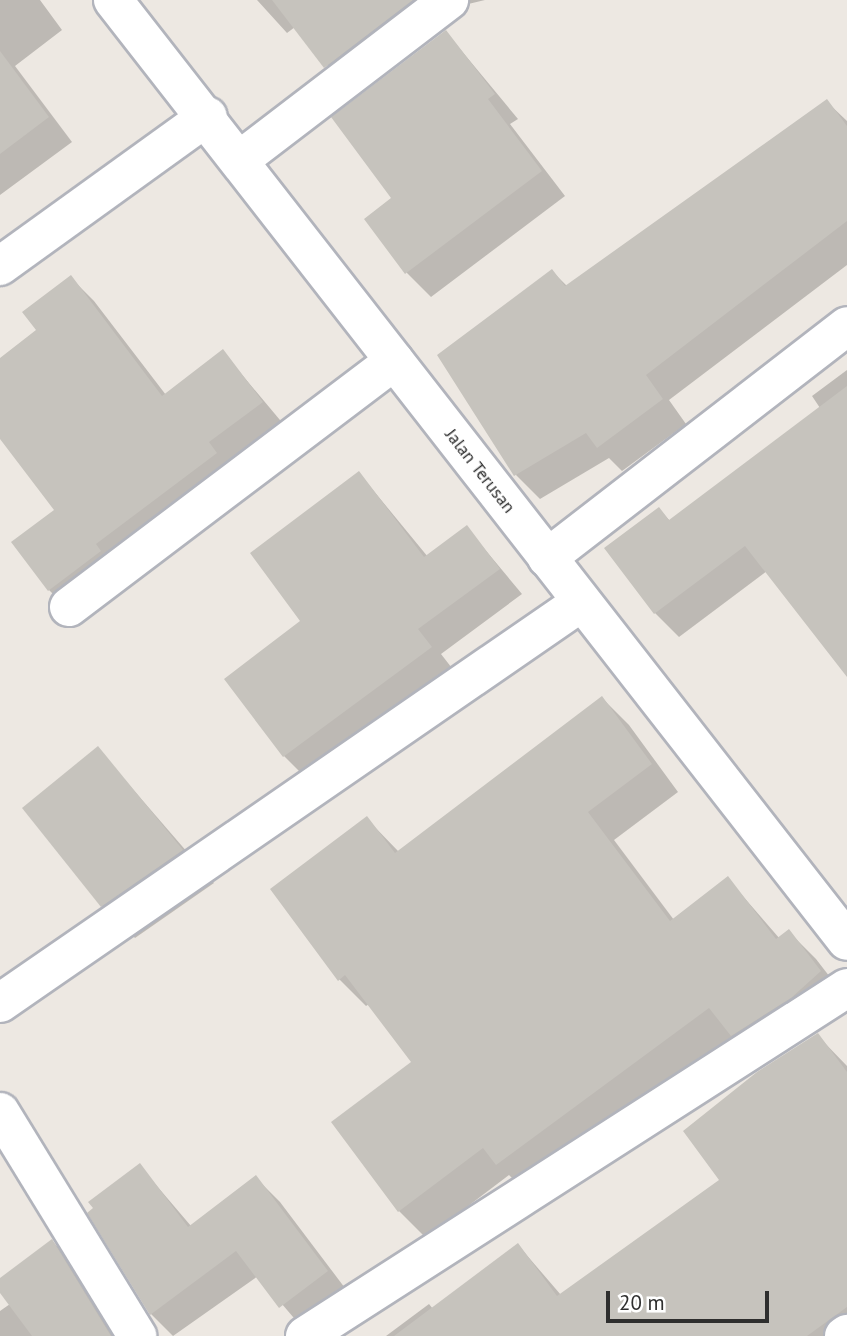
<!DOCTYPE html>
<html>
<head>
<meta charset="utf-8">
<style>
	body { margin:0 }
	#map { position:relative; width:847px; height:1336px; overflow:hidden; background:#ede8e2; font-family:"PT Sans",sans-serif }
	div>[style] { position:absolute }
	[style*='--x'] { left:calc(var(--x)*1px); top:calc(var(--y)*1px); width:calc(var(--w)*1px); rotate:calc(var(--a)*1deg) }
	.shadow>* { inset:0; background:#0003 }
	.building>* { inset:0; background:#c6c3bd }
	.roads { filter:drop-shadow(2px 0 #b2b4bc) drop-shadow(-2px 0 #b2b4bc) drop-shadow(0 2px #b2b4bc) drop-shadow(0 -2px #b2b4bc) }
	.street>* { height:38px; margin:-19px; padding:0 19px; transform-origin:19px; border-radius:19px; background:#fff }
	span { translate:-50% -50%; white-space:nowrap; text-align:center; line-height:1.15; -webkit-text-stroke:5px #fff; paint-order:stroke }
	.street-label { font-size:18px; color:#2e2e2e }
	.scale { position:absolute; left:606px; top:1291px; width:163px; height:32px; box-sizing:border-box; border:4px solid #2e2e2e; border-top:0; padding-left:9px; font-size:21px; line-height:24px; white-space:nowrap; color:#2e2e2e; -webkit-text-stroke:5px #fff; paint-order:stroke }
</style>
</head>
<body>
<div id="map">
	<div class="shadow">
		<div style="clip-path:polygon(0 0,40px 0,62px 30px,15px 66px,72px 142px,0 195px)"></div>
		<div style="clip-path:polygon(257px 0,485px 0,460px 6px,349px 91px,295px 27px,287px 33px)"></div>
		<div style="clip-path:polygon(446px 32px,518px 119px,510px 124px,565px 196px,431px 297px,407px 273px,393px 199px)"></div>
		<div style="clip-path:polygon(826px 101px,847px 121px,847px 265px,669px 400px,686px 424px,622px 471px,609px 458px,540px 499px,516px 475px,552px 271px,567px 286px)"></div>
		<div style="clip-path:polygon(71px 278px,94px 301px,166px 395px,223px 352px,285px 426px,72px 613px,49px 590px,56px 511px,0 436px,0 360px,38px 331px)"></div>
		<div style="clip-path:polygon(847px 370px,847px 675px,767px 571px,679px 637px,655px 613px,659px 509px,670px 521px,820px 408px,812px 396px)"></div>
		<div style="clip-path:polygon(359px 473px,428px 557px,467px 528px,522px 594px,441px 654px,455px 672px,308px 780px,284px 756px,303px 622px)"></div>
		<div style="clip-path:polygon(602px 698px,629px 725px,678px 792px,614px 840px,674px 920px,728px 879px,780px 939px,789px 932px,816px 959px,847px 999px,760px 1062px,734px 1037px,525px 1191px,509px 1175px,426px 1238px,399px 1211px,413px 1062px,369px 1004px,366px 1006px,339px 979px,367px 819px,399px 852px)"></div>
		<div style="clip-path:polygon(98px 749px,214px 883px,135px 938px,102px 906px)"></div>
		<div style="clip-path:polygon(817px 1035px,847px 1066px,847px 1336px,386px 1336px,429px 1304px,433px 1309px,518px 1245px,561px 1295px,722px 1181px)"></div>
		<div style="clip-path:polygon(139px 1165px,191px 1226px,256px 1178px,280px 1202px,351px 1296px,305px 1331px,258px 1276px,173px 1336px,151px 1314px,90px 1213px)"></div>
		<div style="clip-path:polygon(52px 1241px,76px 1266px,119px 1336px,0 1336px,0 1311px,10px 1304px,0 1291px,0 1281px)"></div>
	</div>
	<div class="building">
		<div style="clip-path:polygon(272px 0,413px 0,324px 68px)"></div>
		<div style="clip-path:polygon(446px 30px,495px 94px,488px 99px,542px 171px,405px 274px,364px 219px,391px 198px,331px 117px)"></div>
		<div style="clip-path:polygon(0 51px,49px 117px,0 154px)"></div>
		<div style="clip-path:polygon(827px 99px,847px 126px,847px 221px,646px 375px,663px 399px,597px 448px,586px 433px,514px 476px,437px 355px,552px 269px,565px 286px)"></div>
		<div style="clip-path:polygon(71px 275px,162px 396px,223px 349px,263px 402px,209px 442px,217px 453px,96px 544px,101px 551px,48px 591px,11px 542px,54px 510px,0 439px,0 358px,36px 330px,22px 312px)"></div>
		<div style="clip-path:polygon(847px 386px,847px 677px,745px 546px,654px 614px,604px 548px,659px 507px,669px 520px)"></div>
		<div style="clip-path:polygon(359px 471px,424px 557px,467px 525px,500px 569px,418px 629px,432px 647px,283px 757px,224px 679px,300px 621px,250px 553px)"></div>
		<div style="clip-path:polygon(602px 696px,652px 764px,588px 812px,670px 921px,728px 876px,776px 939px,789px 929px,821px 971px,791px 998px,731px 1036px,709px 1008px,496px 1165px,483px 1148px,398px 1212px,331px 1122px,411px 1062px,345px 975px,338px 981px,270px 889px,367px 816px,395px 853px)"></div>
		<div style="clip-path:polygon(98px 746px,183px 850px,101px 907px,22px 808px)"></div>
		<div style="clip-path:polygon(818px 1033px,847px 1072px,847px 1307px,807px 1336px,394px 1336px,518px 1243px,557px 1296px,719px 1180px,683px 1131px,757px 1072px)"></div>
		<div style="clip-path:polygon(140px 1163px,188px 1227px,256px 1175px,328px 1271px,279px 1308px,236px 1251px,150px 1315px,87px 1213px,93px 1208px,88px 1202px)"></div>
		<div style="clip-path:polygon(52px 1239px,111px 1336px,32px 1336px,0 1293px,0 1278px)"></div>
	</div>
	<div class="roads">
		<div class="street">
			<div style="--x:113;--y:0;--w:1193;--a:52.05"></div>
			<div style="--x:241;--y:159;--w:262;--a:-37.4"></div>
			<div style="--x:0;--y:266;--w:256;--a:-35.8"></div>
			<div style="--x:547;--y:558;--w:379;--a:-37.7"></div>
			<div style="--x:69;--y:607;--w:408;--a:-37.1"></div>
			<div style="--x:0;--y:1003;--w:705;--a:-34.59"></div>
			<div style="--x:0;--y:1112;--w:263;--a:58.5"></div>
			<div style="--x:305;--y:1336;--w:644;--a:-32.7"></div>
			<div style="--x:844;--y:1336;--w:4;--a:-34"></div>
		</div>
	</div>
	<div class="street-label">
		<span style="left:480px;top:471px;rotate:52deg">Jalan Terusan</span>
	</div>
	<div class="scale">20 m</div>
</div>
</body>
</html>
